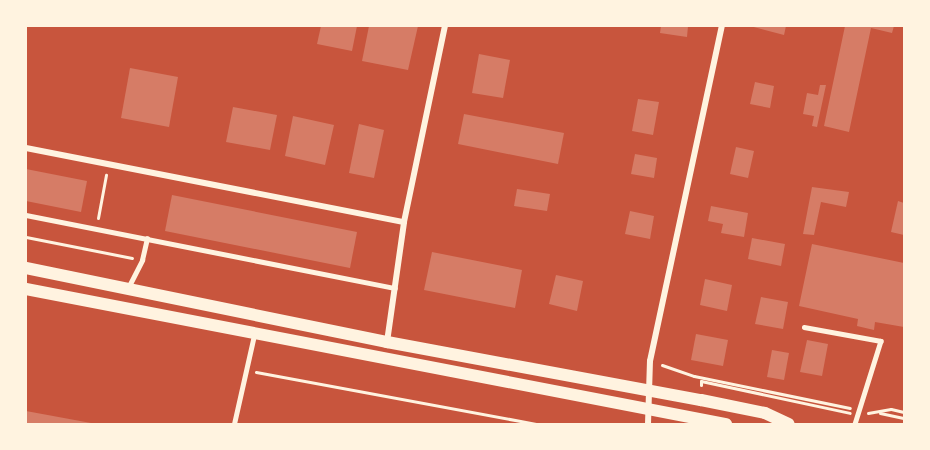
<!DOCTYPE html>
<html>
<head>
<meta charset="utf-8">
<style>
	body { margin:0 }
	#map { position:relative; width:930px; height:450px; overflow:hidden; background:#c8553d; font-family:Inter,sans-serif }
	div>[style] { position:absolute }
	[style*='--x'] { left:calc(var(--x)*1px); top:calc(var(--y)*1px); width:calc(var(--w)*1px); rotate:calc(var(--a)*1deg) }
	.building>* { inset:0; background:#d67c66 }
	.path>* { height:3px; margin:-1.5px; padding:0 1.5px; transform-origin:1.5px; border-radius:1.5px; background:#fff3e0 }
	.service>* { height:4.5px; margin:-2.25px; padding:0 2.25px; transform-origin:2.25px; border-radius:2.25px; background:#fff3e0 }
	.minor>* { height:6px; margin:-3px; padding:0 3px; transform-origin:3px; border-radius:3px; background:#fff3e0 }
	.secondary>* { height:12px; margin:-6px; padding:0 6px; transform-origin:6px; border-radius:6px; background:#fff3e0 }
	span { translate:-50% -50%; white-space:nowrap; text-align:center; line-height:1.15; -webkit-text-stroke:4.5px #fff3e0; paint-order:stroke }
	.frame { position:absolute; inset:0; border:27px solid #fff3e0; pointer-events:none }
</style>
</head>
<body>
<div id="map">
	<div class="building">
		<div style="clip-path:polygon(321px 26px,357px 26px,352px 51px,317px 44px)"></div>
		<div style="clip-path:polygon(369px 26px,418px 26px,408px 70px,362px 61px)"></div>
		<div style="clip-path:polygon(661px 26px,688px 26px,687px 37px,660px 33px)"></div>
		<div style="clip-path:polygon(750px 26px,786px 26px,784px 35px)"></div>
		<div style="clip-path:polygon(845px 26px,894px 26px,892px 33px,871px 28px,849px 132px,824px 126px)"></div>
		<div style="clip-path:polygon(479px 54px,510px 60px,503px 98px,472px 93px)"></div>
		<div style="clip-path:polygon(130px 68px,178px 77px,169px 127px,121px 118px)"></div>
		<div style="clip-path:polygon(755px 82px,774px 86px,770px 108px,750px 104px)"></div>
		<div style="clip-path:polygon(820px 85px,826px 85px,817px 127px,812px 126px,814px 116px,803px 114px,807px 93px,818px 95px)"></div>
		<div style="clip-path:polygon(638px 99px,659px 102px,653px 135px,632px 131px)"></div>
		<div style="clip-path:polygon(233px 107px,277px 115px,270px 150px,226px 142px)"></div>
		<div style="clip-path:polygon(464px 114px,564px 133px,558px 164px,458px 144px)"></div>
		<div style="clip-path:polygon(293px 116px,334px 125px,325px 165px,285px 156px)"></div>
		<div style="clip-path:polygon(359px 124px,384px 130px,374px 178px,349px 173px)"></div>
		<div style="clip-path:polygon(736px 147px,754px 151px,748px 178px,730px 174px)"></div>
		<div style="clip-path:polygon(635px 154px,657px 158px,654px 178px,631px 174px)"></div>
		<div style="clip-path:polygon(26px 169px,87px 181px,81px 212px,26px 201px)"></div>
		<div style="clip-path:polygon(812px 187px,849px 192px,846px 207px,821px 202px,814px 235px,803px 234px)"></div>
		<div style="clip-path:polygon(517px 189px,550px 194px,547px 211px,514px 206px)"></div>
		<div style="clip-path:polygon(172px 195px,357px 232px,350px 268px,165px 231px)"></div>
		<div style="clip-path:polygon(898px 201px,904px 203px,904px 235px,891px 232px)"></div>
		<div style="clip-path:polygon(711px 206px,748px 213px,744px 237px,721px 233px,723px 224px,708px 221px)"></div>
		<div style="clip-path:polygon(630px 211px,654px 216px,650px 239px,625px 234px)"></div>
		<div style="clip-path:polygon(752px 238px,785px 244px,781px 266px,748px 259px)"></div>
		<div style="clip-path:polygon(812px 244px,904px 263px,904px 327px,875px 322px,874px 330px,857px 326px,858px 319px,799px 306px)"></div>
		<div style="clip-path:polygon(432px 252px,522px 270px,515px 308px,424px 290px)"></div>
		<div style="clip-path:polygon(556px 275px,583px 281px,577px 311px,549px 304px)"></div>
		<div style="clip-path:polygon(705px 279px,732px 285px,727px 311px,700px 305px)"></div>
		<div style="clip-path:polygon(761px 297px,788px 302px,783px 329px,755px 324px)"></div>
		<div style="clip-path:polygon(696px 334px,728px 340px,723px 366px,691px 360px)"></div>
		<div style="clip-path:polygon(807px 340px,828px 344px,822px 376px,800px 372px)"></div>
		<div style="clip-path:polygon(772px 350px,789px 353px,784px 380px,767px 377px)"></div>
		<div style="clip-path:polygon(26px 411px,91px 423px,90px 424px,26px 424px)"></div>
	</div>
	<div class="path">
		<div style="--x:98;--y:218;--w:44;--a:-79.5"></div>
		<div style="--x:26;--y:237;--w:108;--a:11.2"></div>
		<div style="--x:662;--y:365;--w:34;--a:19"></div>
		<div style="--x:694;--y:376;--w:159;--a:11.6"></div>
		<div style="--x:256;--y:372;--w:286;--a:10.5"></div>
		<div style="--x:701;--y:385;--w:4;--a:-90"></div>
		<div style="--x:701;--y:381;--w:152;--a:12.1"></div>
		<div style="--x:868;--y:413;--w:23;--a:-10"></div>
		<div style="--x:891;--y:409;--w:13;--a:13"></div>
		<div style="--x:880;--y:413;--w:25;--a:12"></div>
	</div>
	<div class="service">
		<div style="--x:26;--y:215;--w:376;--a:11.2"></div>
		<div style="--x:129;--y:286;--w:29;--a:-63"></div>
		<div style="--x:142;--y:260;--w:22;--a:-77"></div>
		<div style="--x:804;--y:327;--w:78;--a:10.3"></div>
		<div style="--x:881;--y:341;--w:87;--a:107.4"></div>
		<div style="--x:234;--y:424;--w:91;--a:-77.3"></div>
	</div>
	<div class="minor">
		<div style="--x:26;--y:148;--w:385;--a:11.1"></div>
		<div style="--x:387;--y:342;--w:121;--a:-81.9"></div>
		<div style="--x:404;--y:222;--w:200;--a:-78.2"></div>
		<div style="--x:648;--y:424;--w:63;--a:-88.2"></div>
		<div style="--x:650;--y:361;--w:343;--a:-77.9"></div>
	</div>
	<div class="secondary">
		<div style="--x:26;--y:268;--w:369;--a:11.6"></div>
		<div style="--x:387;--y:342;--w:319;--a:10.5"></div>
		<div style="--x:701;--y:400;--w:65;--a:11.5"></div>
		<div style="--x:765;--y:413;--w:26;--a:25"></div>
		<div style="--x:26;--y:289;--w:713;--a:10.92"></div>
	</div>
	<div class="frame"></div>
</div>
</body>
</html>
